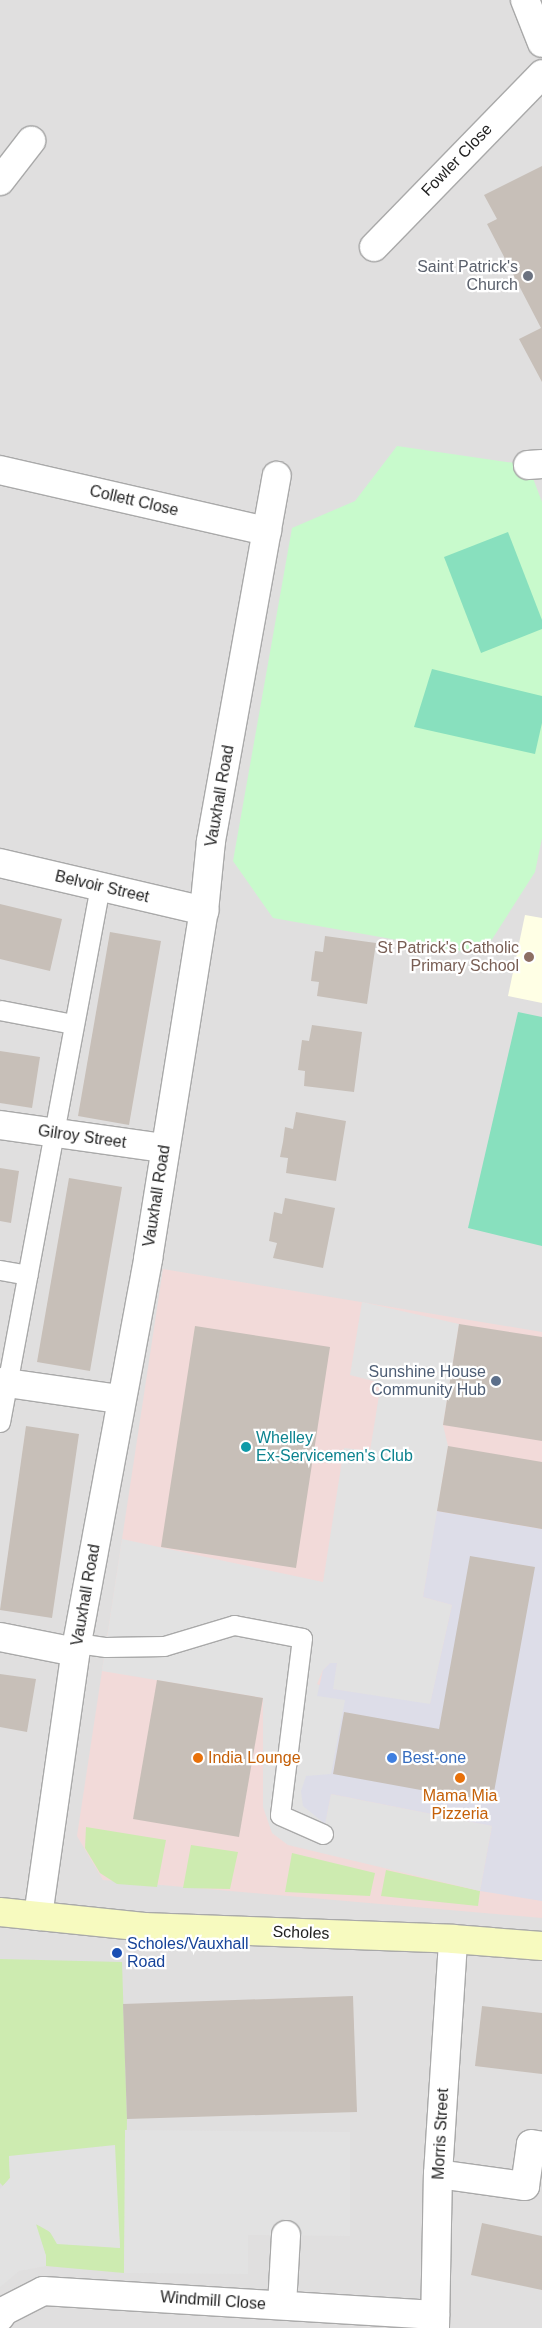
<!DOCTYPE html>
<html>
<head>
<meta charset="utf-8">
<style>
	body { margin:0 }
	#map { position:relative; width:542px; height:2328px; overflow:hidden; background:#f2efe9; font-family:Helvetica,sans-serif }
	div>[style] { position:absolute }
	[style*='--x'] { left:calc(var(--x)*1px); top:calc(var(--y)*1px); width:calc(var(--w)*1px); rotate:calc(var(--a)*1deg) }
	.residential>* { inset:0; background:#e0dfdf }
	.commercial>* { inset:0; background:#f2dad9 }
	.education>* { inset:0; background:#ffffe5 }
	.grass>* { inset:0; background:#cdebb0 }
	.park>* { inset:0; background:#c8facc }
	.pitch>* { inset:0; background:#88e0be }
	.parking>* { inset:0; background:#e2e2e2 }
	.plaza>* { inset:0; background:#dddde8 }
	.building>* { inset:0; background:#c7bfb8 }
	.roads { filter:drop-shadow(1px 0 #a9a9a9) drop-shadow(-1px 0 #a9a9a9) drop-shadow(0 1px #a9a9a9) drop-shadow(0 -1px #a9a9a9) }
	.lane>* { height:19px; margin:-9.5px; padding:0 9.5px; transform-origin:9.5px; border-radius:9.5px; background:#fff }
	.street>* { height:28px; margin:-14px; padding:0 14px; transform-origin:14px; border-radius:14px; background:#fff }
	.secondary>* { height:28px; margin:-14px; padding:0 14px; transform-origin:14px; border-radius:14px; background:#f7fabf }
	.dots>* { width:14px; height:14px; translate:-50% -50%; box-sizing:border-box; border:2px solid #fff; border-radius:50% }
	span { translate:-50% -50%; white-space:nowrap; text-align:center; line-height:1.15; -webkit-text-stroke:4.5px #fff; paint-order:stroke }
	.street-label { font-size:16px; color:#222 }
	.worship-label { font-size:16px; color:#5b616d }
	.right { translate:-100% -50%; text-align:right }
	.education-label { font-size:16px; color:#785e54 }
	.service-label { font-size:16px; color:#4e5e75 }
	.culture-label { font-size:16px; color:#0d838f }
	.left { translate:0 -50%; text-align:left }
	.food-label { font-size:16px; color:#c56008 }
	.shop-label { font-size:16px; color:#366cbe }
	.transit-label { font-size:16px; color:#164399 }
</style>
</head>
<body>
<div id="map">
	<div class="residential">
		<div style="clip-path:polygon(0 0,542px 0,542px 2328px,0 2328px)"></div>
	</div>
	<div class="commercial">
		<div style="clip-path:polygon(163px 1269px,542px 1332px,542px 1918px,103px 1880px,77px 1836px)"></div>
	</div>
	<div class="education">
		<div style="clip-path:polygon(525px 915px,542px 918px,542px 1003px,508px 996px)"></div>
	</div>
	<div class="grass">
		<div style="clip-path:polygon(86px 1827px,166px 1840px,157px 1887px,117px 1884px,100px 1873px,85px 1848px)"></div>
		<div style="clip-path:polygon(191px 1845px,238px 1852px,230px 1889px,183px 1888px)"></div>
		<div style="clip-path:polygon(292px 1853px,375px 1873px,370px 1896px,285px 1892px)"></div>
		<div style="clip-path:polygon(386px 1870px,480px 1891px,478px 1906px,381px 1896px)"></div>
		<div style="clip-path:polygon(0 1959px,122px 1962px,127px 2119px,124px 2273px,46px 2266px,46px 2256px,35px 2224px,46px 2228px,55px 2238px,120px 2248px,117px 2209px,9px 2156px,10px 2178px,3px 2186px,0 2183px)"></div>
	</div>
	<div class="park">
		<div style="clip-path:polygon(397px 446px,528px 465px,542px 502px,542px 838px,535px 872px,482px 955px,273px 918px,233px 861px,292px 528px,355px 501px)"></div>
	</div>
	<div class="pitch">
		<div style="clip-path:polygon(508px 532px,542px 620px,542px 629px,481px 653px,444px 557px)"></div>
		<div style="clip-path:polygon(432px 669px,542px 696px,542px 723px,535px 754px,414px 727px)"></div>
		<div style="clip-path:polygon(518px 1012px,542px 1017px,542px 1246px,468px 1228px)"></div>
	</div>
	<div class="parking">
		<div style="clip-path:polygon(362px 1302px,459px 1324px,443px 1425px,448px 1446px,423px 1597px,452px 1605px,430px 1705px,332px 1689px,337px 1663px,330px 1663px,323px 1670px,317px 1684px,347px 1700px,325px 1824px,331px 1794px,492px 1826px,480px 1891px,288px 1845px,272px 1833px,263px 1807px,263px 1698px,102px 1671px,122px 1539px,323px 1582px,344px 1448px,370px 1451px,381px 1383px,350px 1375px)"></div>
		<div style="clip-path:polygon(125px 2130px,350px 2132px,350px 2236px,248px 2235px,248px 2274px,124px 2273px)"></div>
		<div style="clip-path:polygon(115px 2145px,120px 2248px,57px 2244px,50px 2232px,36px 2224px,46px 2256px,46px 2266px,19px 2271px,0 2287px,0 2189px,10px 2178px,9px 2156px)"></div>
	</div>
	<div class="plaza">
		<div style="clip-path:polygon(437px 1511px,542px 1529px,542px 1901px,480px 1891px,492px 1826px,331px 1794px,325px 1824px,303px 1806px,301px 1791px,306px 1776px,331px 1774px,345px 1700px,317px 1696px,323px 1670px,330px 1663px,337px 1663px,333px 1689px,430px 1704px,452px 1605px,423px 1597px)"></div>
	</div>
	<div class="building">
		<div style="clip-path:polygon(542px 166px,542px 382px,519px 339px,541px 328px,487px 224px,497px 219px,484px 195px)"></div>
		<div style="clip-path:polygon(0 904px,62px 919px,50px 971px,0 959px)"></div>
		<div style="clip-path:polygon(110px 932px,161px 941px,129px 1125px,78px 1116px)"></div>
		<div style="clip-path:polygon(325px 936px,376px 943px,367px 1004px,317px 996px,319px 982px,311px 981px,315px 951px,323px 952px)"></div>
		<div style="clip-path:polygon(312px 1025px,362px 1032px,354px 1092px,304px 1086px,305px 1071px,298px 1070px,302px 1040px,309px 1041px)"></div>
		<div style="clip-path:polygon(0 1051px,40px 1057px,32px 1108px,0 1103px)"></div>
		<div style="clip-path:polygon(296px 1112px,346px 1121px,336px 1181px,286px 1173px,288px 1158px,280px 1157px,283px 1142px,285px 1127px,293px 1129px)"></div>
		<div style="clip-path:polygon(0 1168px,19px 1171px,11px 1223px,0 1221px)"></div>
		<div style="clip-path:polygon(69px 1178px,122px 1187px,90px 1371px,37px 1362px)"></div>
		<div style="clip-path:polygon(285px 1198px,335px 1208px,323px 1268px,273px 1258px,277px 1243px,269px 1241px,274px 1212px,282px 1214px)"></div>
		<div style="clip-path:polygon(459px 1324px,542px 1337px,542px 1441px,443px 1425px)"></div>
		<div style="clip-path:polygon(195px 1326px,330px 1347px,296px 1568px,161px 1547px)"></div>
		<div style="clip-path:polygon(26px 1426px,79px 1434px,52px 1618px,0 1610px)"></div>
		<div style="clip-path:polygon(448px 1446px,542px 1462px,542px 1529px,437px 1511px)"></div>
		<div style="clip-path:polygon(470px 1556px,535px 1567px,492px 1803px,333px 1774px,344px 1712px,439px 1729px)"></div>
		<div style="clip-path:polygon(0 1674px,36px 1679px,27px 1732px,0 1727px)"></div>
		<div style="clip-path:polygon(157px 1680px,263px 1698px,239px 1837px,133px 1819px)"></div>
		<div style="clip-path:polygon(353px 1996px,357px 2112px,127px 2119px,123px 2004px)"></div>
		<div style="clip-path:polygon(482px 2006px,542px 2013px,542px 2074px,475px 2066px)"></div>
		<div style="clip-path:polygon(482px 2223px,542px 2236px,542px 2290px,471px 2275px)"></div>
	</div>
	<div class="roads">
		<div class="lane">
			<div style="--x:0;--y:1010;--w:74;--a:10.9"></div>
			<div style="--x:0;--y:1270;--w:28;--a:10"></div>
			<div style="--x:0;--y:1422;--w:545;--a:-79.43"></div>
			<div style="--x:77;--y:1643;--w:29;--a:8"></div>
			<div style="--x:106;--y:1647;--w:58;--a:-1"></div>
			<div style="--x:164;--y:1646;--w:73;--a:-16.7"></div>
			<div style="--x:234;--y:1625;--w:69;--a:10.8"></div>
			<div style="--x:302;--y:1638;--w:178;--a:97.1"></div>
			<div style="--x:280;--y:1815;--w:47;--a:23.8"></div>
		</div>
		<div class="street">
			<div style="--x:525;--y:0;--w:46;--a:68.4"></div>
			<div style="--x:0;--y:181;--w:51;--a:-52.2"></div>
			<div style="--x:374;--y:247;--w:241;--a:-45.8"></div>
			<div style="--x:528;--y:465;--w:14;--a:-4"></div>
			<div style="--x:0;--y:470;--w:274;--a:12.9"></div>
			<div style="--x:0;--y:863;--w:210;--a:13.2"></div>
			<div style="--x:0;--y:1125;--w:166;--a:8"></div>
			<div style="--x:0;--y:1382;--w:121;--a:8.1"></div>
			<div style="--x:0;--y:1637;--w:77;--a:11.2"></div>
			<div style="--x:38;--y:1916;--w:276;--a:-81.9"></div>
			<div style="--x:77;--y:1643;--w:391;--a:-79.5"></div>
			<div style="--x:148;--y:1259;--w:352;--a:-80.9"></div>
			<div style="--x:204;--y:911;--w:70;--a:-84.3"></div>
			<div style="--x:211;--y:841;--w:371;--a:-79.8"></div>
			<div style="--x:438;--y:2174;--w:88;--a:7.9"></div>
			<div style="--x:525;--y:2186;--w:42;--a:-81.9"></div>
			<div style="--x:531;--y:2144;--w:11;--a:10"></div>
			<div style="--x:282;--y:2305;--w:70;--a:-86.7"></div>
			<div style="--x:0;--y:2317;--w:7;--a:-56"></div>
			<div style="--x:4;--y:2311;--w:44;--a:-27.1"></div>
			<div style="--x:43;--y:2291;--w:393;--a:3.5"></div>
			<div style="--x:435;--y:2328;--w:154;--a:-88.9"></div>
			<div style="--x:438;--y:2174;--w:235;--a:-86.3"></div>
		</div>
		<div class="secondary">
			<div style="--x:0;--y:1912;--w:145;--a:5.9"></div>
			<div style="--x:144;--y:1927;--w:309;--a:2.2"></div>
			<div style="--x:453;--y:1939;--w:89;--a:4.5"></div>
		</div>
	</div>
	<div class="dots">
		<div style="left:528px;top:276px;background:#6b7280"></div>
		<div style="left:529px;top:957px;background:#8d6e63"></div>
		<div style="left:496px;top:1381px;background:#5c6f8a"></div>
		<div style="left:246px;top:1447px;background:#0f9aa8"></div>
		<div style="left:198px;top:1758px;background:#e8710a"></div>
		<div style="left:392px;top:1758px;background:#3f7fe0"></div>
		<div style="left:460px;top:1778px;background:#e8710a"></div>
		<div style="left:117px;top:1953px;background:#1a4fb4"></div>
	</div>
	<div class="street-label">
		<span style="left:457px;top:160px;rotate:-46deg">Fowler Close</span>
		<span style="left:134px;top:501px;rotate:13deg">Collett Close</span>
		<span style="left:220px;top:796px;rotate:-80deg">Vauxhall Road</span>
		<span style="left:102px;top:887px;rotate:13deg">Belvoir Street</span>
		<span style="left:82px;top:1137px;rotate:8deg">Gilroy Street</span>
		<span style="left:157px;top:1196px;rotate:-81deg">Vauxhall Road</span>
		<span style="left:86px;top:1595px;rotate:-80deg">Vauxhall Road</span>
		<span style="left:301px;top:1933px;rotate:2deg">Scholes</span>
		<span style="left:441px;top:2134px;rotate:-87deg">Morris Street</span>
		<span style="left:213px;top:2301px;rotate:4deg">Windmill Close</span>
	</div>
	<div class="worship-label">
		<span class="right" style="left:518px;top:276px">Saint Patrick's<br>Church</span>
	</div>
	<div class="education-label">
		<span class="right" style="left:519px;top:957px">St Patrick's Catholic<br>Primary School</span>
	</div>
	<div class="service-label">
		<span class="right" style="left:486px;top:1381px">Sunshine House<br>Community Hub</span>
	</div>
	<div class="culture-label">
		<span class="left" style="left:256px;top:1447px">Whelley<br>Ex-Servicemen's Club</span>
	</div>
	<div class="food-label">
		<span class="left" style="left:208px;top:1758px">India Lounge</span>
		<span style="left:460px;top:1805px">Mama Mia<br>Pizzeria</span>
	</div>
	<div class="shop-label">
		<span class="left" style="left:402px;top:1758px">Best-one</span>
	</div>
	<div class="transit-label">
		<span class="left" style="left:127px;top:1953px">Scholes/Vauxhall<br>Road</span>
	</div>
</div>
</body>
</html>
